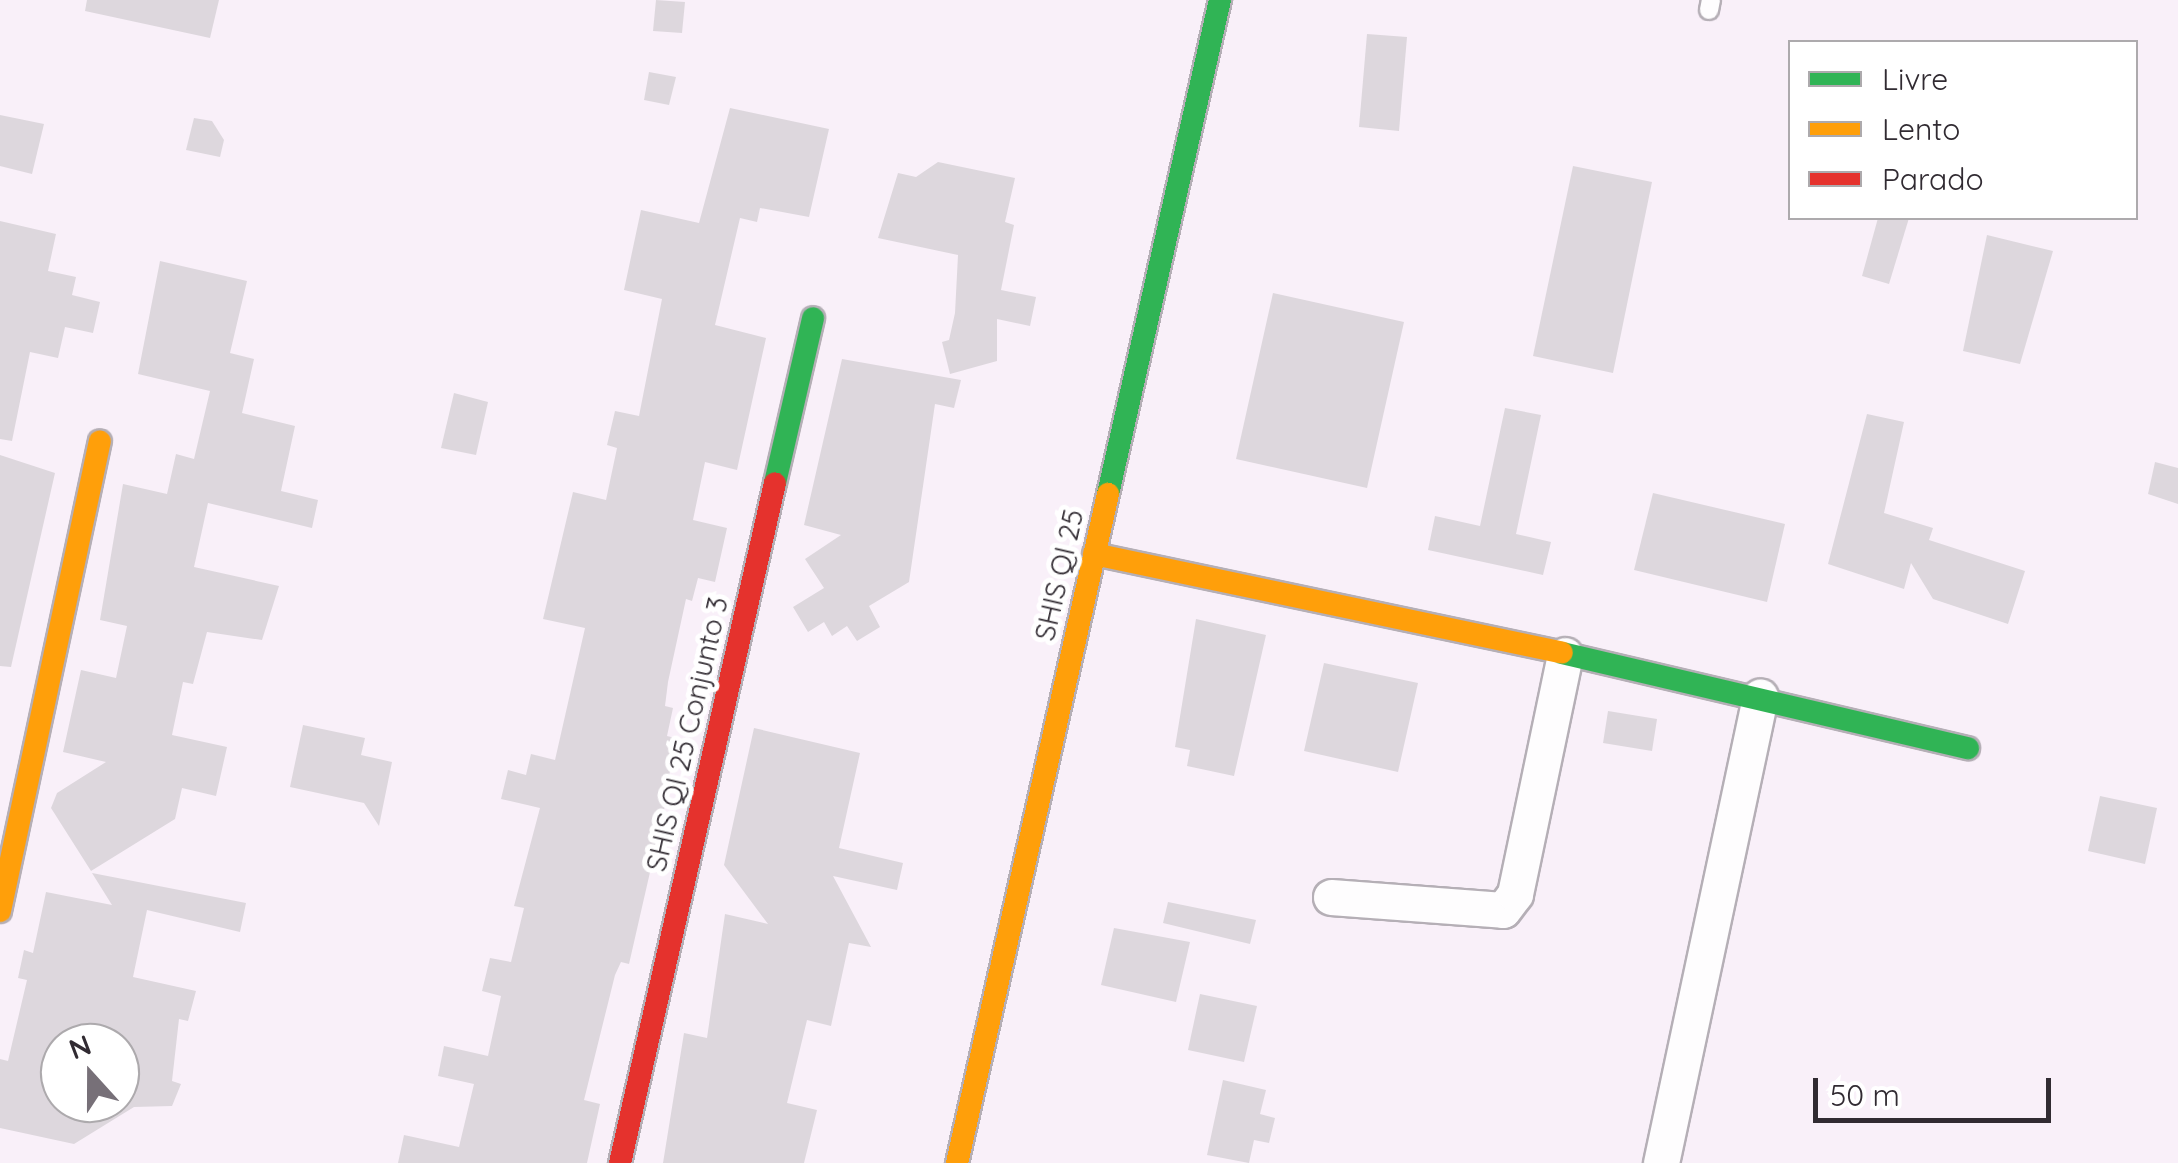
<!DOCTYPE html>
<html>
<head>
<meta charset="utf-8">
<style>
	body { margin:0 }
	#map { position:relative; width:2178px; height:1163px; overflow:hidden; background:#f9f0f9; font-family:Quicksand,sans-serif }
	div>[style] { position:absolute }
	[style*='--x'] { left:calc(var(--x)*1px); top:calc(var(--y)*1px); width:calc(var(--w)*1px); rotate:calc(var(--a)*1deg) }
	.building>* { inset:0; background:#ddd7dd }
	.roads { filter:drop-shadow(2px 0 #b5afb6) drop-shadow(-2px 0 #b5afb6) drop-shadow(0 2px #b5afb6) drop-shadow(0 -2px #b5afb6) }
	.lane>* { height:18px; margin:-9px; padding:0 9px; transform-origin:9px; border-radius:9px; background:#fefdfe }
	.street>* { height:35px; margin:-17.5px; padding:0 17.5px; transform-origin:17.5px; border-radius:17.5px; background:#fefdfe }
	.fast>* { height:22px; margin:-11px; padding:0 11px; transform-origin:11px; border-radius:11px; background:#30b455 }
	.slow>* { height:22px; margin:-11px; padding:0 11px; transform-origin:11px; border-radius:11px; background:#ff9f0a }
	.jam>* { height:22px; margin:-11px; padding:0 11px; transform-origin:11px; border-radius:11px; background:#e5322d }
	span { translate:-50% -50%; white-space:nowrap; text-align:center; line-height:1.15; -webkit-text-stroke:10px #fff; paint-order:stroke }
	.street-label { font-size:28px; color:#312b32 }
	.legend { position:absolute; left:1788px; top:40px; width:350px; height:180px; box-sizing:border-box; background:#fff; border:2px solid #adaaad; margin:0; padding:12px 18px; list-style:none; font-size:30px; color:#312b32 }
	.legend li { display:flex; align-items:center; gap:20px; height:50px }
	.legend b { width:50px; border:2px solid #adaaad }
	.north { position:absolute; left:40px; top:1023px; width:100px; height:100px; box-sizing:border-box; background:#fff; border:2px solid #adaaad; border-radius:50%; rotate:339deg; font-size:28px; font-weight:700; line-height:40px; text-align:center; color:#312b32 }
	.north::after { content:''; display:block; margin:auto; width:35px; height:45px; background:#777078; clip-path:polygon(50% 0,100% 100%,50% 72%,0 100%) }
	.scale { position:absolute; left:1813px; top:1078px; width:238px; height:45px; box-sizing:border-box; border:5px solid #312b32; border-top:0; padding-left:12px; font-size:30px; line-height:35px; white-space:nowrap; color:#312b32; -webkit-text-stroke:8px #fff; paint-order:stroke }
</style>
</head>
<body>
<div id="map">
	<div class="building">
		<div style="clip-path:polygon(87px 0,219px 0,210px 38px,85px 11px)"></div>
		<div style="clip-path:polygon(656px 0,685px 2px,682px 33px,653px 31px)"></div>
		<div style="clip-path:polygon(1367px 34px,1407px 37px,1399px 131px,1359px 127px)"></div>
		<div style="clip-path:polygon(649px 72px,676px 77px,669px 105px,644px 100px)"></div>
		<div style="clip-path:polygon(730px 108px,829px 129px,809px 217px,760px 208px,757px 222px,740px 218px,715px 325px,766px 338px,737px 470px,705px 462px,693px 520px,727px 528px,715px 582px,698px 578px,692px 601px,686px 599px,668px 682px,665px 706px,673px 708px,667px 736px,675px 738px,664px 811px,629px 964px,621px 962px,615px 975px,584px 1100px,600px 1104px,587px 1163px,398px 1163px,404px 1135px,459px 1147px,474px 1084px,438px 1076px,444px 1046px,488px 1056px,501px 996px,482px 991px,490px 958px,511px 962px,524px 908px,514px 906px,540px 808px,501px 799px,508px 770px,526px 775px,531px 754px,555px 760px,585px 628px,543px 619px,573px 492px,606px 500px,617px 448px,607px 445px,615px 411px,639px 416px,662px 299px,624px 290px,641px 210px,699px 223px)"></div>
		<div style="clip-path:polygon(0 115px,44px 124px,32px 174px,0 166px)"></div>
		<div style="clip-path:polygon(194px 118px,212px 121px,224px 140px,220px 157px,186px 150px)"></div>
		<div style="clip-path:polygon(938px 162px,1015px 178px,1005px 222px,1014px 225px,1001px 290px,1036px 297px,1030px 326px,997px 319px,997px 361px,950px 374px,942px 342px,949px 340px,955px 313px,958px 255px,878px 238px,898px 173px,916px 177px)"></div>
		<div style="clip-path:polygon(1573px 166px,1652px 182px,1613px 373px,1533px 356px)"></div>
		<div style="clip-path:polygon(1878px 218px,1909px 218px,1889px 284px,1862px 276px)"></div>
		<div style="clip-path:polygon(0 221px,56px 234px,48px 271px,76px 277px,72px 295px,100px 302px,93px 333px,65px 327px,58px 358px,30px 352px,12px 441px,0 439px)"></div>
		<div style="clip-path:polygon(1987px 235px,2053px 251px,2020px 364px,1963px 351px)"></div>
		<div style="clip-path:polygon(160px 261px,247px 281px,230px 353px,254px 359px,242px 413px,295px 426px,281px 491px,318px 500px,312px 528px,208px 503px,194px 567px,279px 586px,262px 640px,207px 632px,193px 684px,183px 682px,172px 735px,227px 747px,216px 796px,182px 788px,175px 819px,91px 871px,51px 808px,57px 793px,106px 762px,63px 752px,81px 670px,116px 678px,127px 626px,100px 620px,123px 484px,167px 494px,176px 454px,194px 459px,210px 391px,138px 374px)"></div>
		<div style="clip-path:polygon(1273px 293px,1404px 322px,1367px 488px,1236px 459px)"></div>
		<div style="clip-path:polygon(842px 359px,961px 380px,954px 408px,935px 404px,909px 582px,869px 606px,880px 627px,857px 641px,847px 626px,832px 636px,824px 622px,808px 632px,793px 607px,824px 588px,805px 559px,841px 535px,804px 525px)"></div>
		<div style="clip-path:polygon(454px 393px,488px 402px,476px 455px,441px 448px)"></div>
		<div style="clip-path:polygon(1505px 408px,1541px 415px,1516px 534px,1551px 542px,1543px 575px,1428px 550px,1435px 516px,1480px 526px)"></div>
		<div style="clip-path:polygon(1867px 414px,1904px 422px,1884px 513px,1933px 528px,1929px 540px,2025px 571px,2008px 624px,1933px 599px,1911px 563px,1904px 589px,1828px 564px)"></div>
		<div style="clip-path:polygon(0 455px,55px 473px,11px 667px,0 666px)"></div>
		<div style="clip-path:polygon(2155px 462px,2178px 468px,2178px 504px,2148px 494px)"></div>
		<div style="clip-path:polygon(1653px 493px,1785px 524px,1767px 602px,1634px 570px)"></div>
		<div style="clip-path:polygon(1196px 619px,1266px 635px,1234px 776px,1187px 766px,1190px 750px,1175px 747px)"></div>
		<div style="clip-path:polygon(1324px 663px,1418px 683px,1398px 772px,1304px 751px)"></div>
		<div style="clip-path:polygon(1608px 711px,1657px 719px,1652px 751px,1603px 743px)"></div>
		<div style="clip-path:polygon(303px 725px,365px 738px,361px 755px,392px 762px,379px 826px,364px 803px,290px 787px)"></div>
		<div style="clip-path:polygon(754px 728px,860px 753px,839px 848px,903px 863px,897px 890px,833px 876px,871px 947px,849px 943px,831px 1026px,807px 1020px,787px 1103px,817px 1110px,804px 1163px,663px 1163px,684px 1033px,707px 1038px,725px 914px,768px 924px,724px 865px)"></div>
		<div style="clip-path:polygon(2100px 796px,2157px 808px,2145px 864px,2088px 851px)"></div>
		<div style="clip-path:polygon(evenodd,92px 873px,246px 903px,240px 932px,147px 910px,133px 977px,196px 991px,188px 1021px,179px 1019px,172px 1081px,181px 1084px,172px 1106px,134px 1107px,74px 1144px,0 1128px,0 1059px,8px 1061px,27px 980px,18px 978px,24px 950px,33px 953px,46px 892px,112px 905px,92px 873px,60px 1043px,120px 1043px,120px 1103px,60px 1103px,60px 1043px)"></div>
		<div style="clip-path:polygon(1168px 902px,1256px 920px,1250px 944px,1163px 923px)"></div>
		<div style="clip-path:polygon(1114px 928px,1190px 942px,1176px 1002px,1101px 985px)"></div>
		<div style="clip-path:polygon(1200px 994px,1257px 1006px,1244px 1062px,1188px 1050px)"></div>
		<div style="clip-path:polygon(1223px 1080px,1266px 1090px,1260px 1114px,1275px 1118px,1269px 1143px,1254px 1140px,1249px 1163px,1207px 1155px)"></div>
	</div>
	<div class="roads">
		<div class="lane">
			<div style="--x:1709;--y:10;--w:10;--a:-79"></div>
		</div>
		<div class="street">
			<div style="--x:1331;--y:897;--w:172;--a:4.3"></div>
			<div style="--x:1503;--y:910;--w:20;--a:-53"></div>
			<div style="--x:1515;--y:894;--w:244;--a:-78.2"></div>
			<div style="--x:1661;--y:1163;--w:477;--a:-78"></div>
		</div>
		<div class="fast">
			<div style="--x:775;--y:483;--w:169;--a:-77"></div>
			<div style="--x:1108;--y:494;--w:507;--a:-77.23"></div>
			<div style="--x:1562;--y:653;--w:417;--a:13.2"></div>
		</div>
		<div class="slow">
			<div style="--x:1094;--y:554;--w:478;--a:11.9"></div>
			<div style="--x:0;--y:911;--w:480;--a:-78"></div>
			<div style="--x:957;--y:1163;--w:686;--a:-77.28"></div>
		</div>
		<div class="jam">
			<div style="--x:620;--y:1163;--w:697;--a:-77.16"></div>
		</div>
	</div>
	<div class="street-label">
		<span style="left:1059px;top:575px;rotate:-77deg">SHIS QI 25</span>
		<span style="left:687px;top:734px;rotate:-77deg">SHIS QI 25 Conjunto 3</span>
	</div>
	<ul class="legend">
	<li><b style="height:12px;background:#30b455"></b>Livre</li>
	<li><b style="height:12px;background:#ff9f0a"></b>Lento</li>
	<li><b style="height:12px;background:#e5322d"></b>Parado</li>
	</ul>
	<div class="north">N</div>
	<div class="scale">50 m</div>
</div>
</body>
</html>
